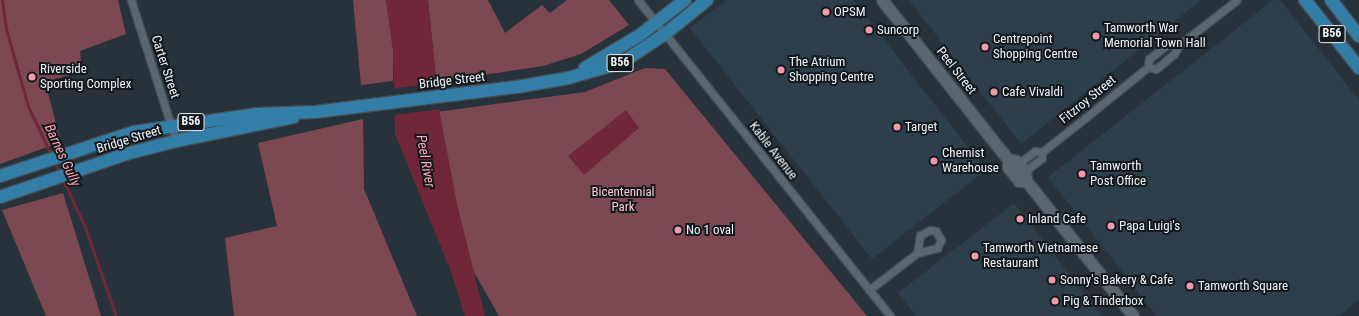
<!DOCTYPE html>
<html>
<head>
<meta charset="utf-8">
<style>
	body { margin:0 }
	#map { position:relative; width:1359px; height:316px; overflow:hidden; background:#27323b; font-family:"Roboto Condensed",sans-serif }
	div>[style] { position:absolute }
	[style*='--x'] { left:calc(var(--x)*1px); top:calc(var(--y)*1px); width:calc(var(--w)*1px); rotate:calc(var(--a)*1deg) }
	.built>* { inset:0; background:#2e3f4c }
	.green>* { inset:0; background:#7c4953 }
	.water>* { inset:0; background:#6f2739 }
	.pier>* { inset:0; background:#27323b }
	.stream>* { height:3px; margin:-1.5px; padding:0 1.5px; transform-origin:1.5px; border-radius:1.5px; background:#6f2739 }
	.roads { filter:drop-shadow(1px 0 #454e55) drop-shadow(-1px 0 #454e55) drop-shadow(0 1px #454e55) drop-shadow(0 -1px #454e55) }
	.street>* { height:7px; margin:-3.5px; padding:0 3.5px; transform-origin:3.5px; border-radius:3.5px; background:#5a6770 }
	.secondary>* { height:11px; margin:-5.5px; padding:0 5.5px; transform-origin:5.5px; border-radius:5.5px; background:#5a6770 }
	.primary>* { height:12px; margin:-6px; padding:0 6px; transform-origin:6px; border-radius:6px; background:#327ea7 }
	.dots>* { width:11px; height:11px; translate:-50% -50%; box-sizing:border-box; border:2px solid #14191d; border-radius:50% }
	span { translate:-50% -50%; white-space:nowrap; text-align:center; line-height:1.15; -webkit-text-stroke:4px #14191d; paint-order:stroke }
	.shield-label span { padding:1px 3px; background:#14191d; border:1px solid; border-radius:3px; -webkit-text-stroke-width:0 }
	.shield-label { font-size:12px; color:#ebf2f7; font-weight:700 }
	.poi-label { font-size:13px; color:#ebf2f7 }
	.left { translate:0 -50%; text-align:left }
	.street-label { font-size:13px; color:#ebf2f7 }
	.park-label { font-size:13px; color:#f4c6cd }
	.water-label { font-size:14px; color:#fca4b4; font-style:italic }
</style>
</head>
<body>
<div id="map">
	<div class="built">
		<div style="clip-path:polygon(726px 0,853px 0,986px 170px,872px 259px,690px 28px)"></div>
		<div style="clip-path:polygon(909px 0,1201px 0,1021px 144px)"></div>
		<div style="clip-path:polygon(1273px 0,1280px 0,1359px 100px,1359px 300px,1339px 316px,1157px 316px,1048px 177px)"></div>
		<div style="clip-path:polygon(1014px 203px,1102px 316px,916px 316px,898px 293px)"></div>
	</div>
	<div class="green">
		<div style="clip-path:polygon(0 0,118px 0,126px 34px,80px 51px,82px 71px,45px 82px,61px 142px,0 164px)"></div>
		<div style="clip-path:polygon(353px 0,386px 0,393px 50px,393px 81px,361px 85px)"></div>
		<div style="clip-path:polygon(428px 0,488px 0,505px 33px,542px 5px,550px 13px,567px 0,609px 0,629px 25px,581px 54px,543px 66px,436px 82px)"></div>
		<div style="clip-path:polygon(645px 68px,665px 69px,867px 316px,499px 316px,457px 242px,429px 113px,585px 92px)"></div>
		<div style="clip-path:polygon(363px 119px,364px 189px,417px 316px,234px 316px,225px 238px,277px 226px,258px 143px)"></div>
		<div style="clip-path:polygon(63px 193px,101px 316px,46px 316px,2px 210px)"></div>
	</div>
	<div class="water">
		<div style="clip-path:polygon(386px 0,428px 0,440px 114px,457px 204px,485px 316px,465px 316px,450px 269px,395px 134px,393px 50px)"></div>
		<div style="clip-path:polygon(626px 110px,639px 128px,584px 175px,568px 156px)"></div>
	</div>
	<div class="pier">
		<div style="clip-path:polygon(438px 83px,441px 109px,392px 115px,391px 89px)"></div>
	</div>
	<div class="stream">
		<div style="--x:2;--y:0;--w:29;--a:82"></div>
		<div style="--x:6;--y:29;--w:80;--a:74.1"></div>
		<div style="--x:28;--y:106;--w:56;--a:64.8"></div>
		<div style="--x:54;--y:162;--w:13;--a:61"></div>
		<div style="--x:62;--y:178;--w:54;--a:64.9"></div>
		<div style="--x:85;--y:227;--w:94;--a:70.8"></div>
	</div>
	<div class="roads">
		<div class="street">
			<div style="--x:131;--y:0;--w:148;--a:72.3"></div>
			<div style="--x:638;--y:0;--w:404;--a:51.4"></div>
			<div style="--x:1148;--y:67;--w:8;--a:14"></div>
			<div style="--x:1156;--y:69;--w:23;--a:-40"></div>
			<div style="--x:1174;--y:54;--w:10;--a:-61"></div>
			<div style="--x:1179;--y:45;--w:73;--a:-37.8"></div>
			<div style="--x:1018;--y:164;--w:21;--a:-37"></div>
			<div style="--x:1035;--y:151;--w:7;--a:8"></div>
			<div style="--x:1042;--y:152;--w:55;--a:-38.3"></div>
			<div style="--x:1085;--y:118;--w:81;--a:-39"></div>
			<div style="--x:1148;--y:67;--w:8;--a:-83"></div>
			<div style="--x:1149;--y:59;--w:23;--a:-38"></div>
			<div style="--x:1167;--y:45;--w:12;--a:0"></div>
			<div style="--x:1025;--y:171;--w:21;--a:-37"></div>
			<div style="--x:1042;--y:158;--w:6;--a:-90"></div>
			<div style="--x:869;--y:290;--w:61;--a:-37.6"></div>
			<div style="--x:917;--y:253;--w:21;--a:-14"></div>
			<div style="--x:937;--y:248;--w:9;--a:-63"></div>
			<div style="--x:941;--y:240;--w:10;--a:-119"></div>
			<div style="--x:936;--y:231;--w:6;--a:-171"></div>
			<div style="--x:930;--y:230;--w:11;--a:153"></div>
			<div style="--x:920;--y:235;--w:18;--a:99"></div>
		</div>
		<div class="secondary">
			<div style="--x:882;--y:0;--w:194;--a:51.7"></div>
			<div style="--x:1002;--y:152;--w:9;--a:49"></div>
			<div style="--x:1008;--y:159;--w:8;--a:90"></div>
			<div style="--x:1008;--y:167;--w:11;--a:52"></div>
			<div style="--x:1015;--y:176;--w:6;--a:51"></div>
			<div style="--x:1019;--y:181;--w:7;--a:0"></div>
			<div style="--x:1026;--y:181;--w:9;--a:49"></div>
			<div style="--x:1032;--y:188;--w:163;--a:51.7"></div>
			<div style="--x:1008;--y:159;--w:8;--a:14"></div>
			<div style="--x:1016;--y:161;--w:13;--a:48"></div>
			<div style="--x:1025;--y:171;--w:10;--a:84"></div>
		</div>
		<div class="primary">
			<div style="--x:1305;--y:0;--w:87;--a:51.5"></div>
			<div style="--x:1331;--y:0;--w:46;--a:52.1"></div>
			<div style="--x:585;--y:68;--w:64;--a:-31"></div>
			<div style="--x:640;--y:35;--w:57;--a:-37.9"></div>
			<div style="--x:0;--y:176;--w:141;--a:-18.2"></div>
			<div style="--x:134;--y:132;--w:125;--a:-8.3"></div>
			<div style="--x:258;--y:114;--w:57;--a:-2"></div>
			<div style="--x:315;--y:112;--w:204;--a:-7.1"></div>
			<div style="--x:517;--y:87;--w:52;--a:-10"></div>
			<div style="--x:568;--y:78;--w:55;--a:-15.8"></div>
			<div style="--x:621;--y:63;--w:53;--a:-33.4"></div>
			<div style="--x:665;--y:34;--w:54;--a:-39"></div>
			<div style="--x:0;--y:197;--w:133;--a:-18.8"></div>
			<div style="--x:126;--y:154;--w:52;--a:-14.6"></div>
			<div style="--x:176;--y:141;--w:120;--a:-11.5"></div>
		</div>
	</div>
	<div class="dots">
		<div style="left:826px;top:12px;background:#f39aaa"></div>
		<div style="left:869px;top:30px;background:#f39aaa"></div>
		<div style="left:1096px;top:36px;background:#f39aaa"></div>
		<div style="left:985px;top:47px;background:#f39aaa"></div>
		<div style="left:781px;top:70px;background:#f39aaa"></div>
		<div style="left:32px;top:77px;background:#f39aaa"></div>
		<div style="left:994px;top:92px;background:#f39aaa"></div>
		<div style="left:897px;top:127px;background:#f39aaa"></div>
		<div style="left:934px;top:161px;background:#f39aaa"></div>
		<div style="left:1082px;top:174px;background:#f39aaa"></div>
		<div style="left:1020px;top:219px;background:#f39aaa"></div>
		<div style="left:1111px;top:226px;background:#f39aaa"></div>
		<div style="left:678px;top:230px;background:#f39aaa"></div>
		<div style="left:975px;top:256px;background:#f39aaa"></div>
		<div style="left:1052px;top:280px;background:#f39aaa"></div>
		<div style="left:1190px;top:286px;background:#f39aaa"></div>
		<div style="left:1055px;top:301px;background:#f39aaa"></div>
	</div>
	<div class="shield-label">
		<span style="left:1332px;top:34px">B56</span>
		<span style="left:620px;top:63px">B56</span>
		<span style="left:191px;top:122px">B56</span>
	</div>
	<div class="poi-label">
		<span class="left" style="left:834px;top:12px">OPSM</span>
		<span class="left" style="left:1104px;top:36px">Tamworth War<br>Memorial Town Hall</span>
		<span class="left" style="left:877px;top:30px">Suncorp</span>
		<span class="left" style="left:993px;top:47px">Centrepoint<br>Shopping Centre</span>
		<span class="left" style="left:789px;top:70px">The Atrium<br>Shopping Centre</span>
		<span class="left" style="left:40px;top:77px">Riverside<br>Sporting Complex</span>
		<span class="left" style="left:1002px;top:92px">Cafe Vivaldi</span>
		<span class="left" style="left:905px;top:127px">Target</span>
		<span class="left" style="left:942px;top:161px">Chemist<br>Warehouse</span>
		<span class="left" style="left:1090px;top:174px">Tamworth<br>Post Office</span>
		<span class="left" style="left:1028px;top:219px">Inland Cafe</span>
		<span class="left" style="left:1119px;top:226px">Papa Luigi's</span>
		<span class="left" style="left:686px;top:230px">No 1 oval</span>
		<span class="left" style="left:983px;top:256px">Tamworth Vietnamese<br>Restaurant</span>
		<span class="left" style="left:1060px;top:280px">Sonny's Bakery &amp; Cafe</span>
		<span class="left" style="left:1198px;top:286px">Tamworth Square</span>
		<span class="left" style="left:1063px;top:301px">Pig &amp; Tinderbox</span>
	</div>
	<div class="street-label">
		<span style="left:165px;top:67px;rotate:72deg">Carter Street</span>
		<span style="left:956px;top:71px;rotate:52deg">Peel Street</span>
		<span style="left:452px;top:81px;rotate:-7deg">Bridge Street</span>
		<span style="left:1088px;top:100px;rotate:-39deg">Fitzroy Street</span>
		<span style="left:129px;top:140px;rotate:-17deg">Bridge Street</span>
		<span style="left:773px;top:151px;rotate:52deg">Kable Avenue</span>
	</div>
	<div class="park-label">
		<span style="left:623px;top:200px">Bicentennial<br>Park</span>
	</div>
	<div class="water-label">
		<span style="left:63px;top:155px;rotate:65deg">Barnes Gully</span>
		<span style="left:426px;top:161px;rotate:80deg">Peel River</span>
	</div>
</div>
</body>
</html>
